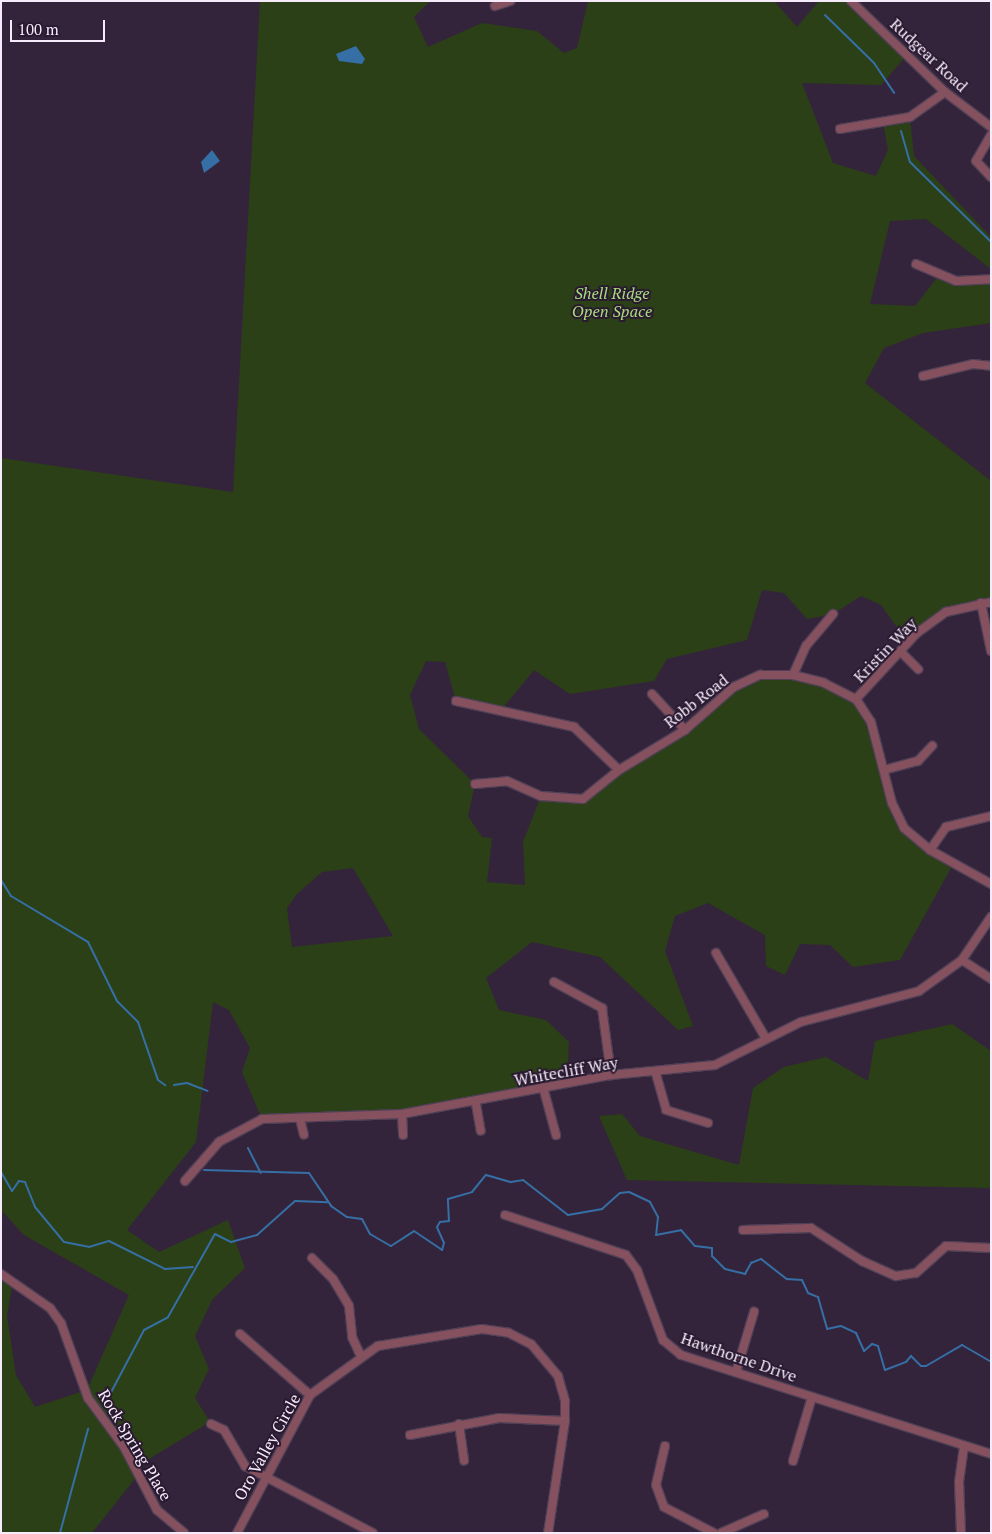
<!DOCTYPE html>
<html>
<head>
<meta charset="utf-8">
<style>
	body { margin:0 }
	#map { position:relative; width:992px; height:1534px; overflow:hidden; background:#34243b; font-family:"PT Serif",serif }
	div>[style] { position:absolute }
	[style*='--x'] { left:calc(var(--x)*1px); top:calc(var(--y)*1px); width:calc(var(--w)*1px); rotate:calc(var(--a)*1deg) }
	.green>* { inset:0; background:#2b4016 }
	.water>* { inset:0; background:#356fa5 }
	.stream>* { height:2px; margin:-1px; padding:0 1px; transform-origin:1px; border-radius:1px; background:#356fa5 }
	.roads { filter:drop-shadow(1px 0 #4f4056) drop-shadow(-1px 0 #4f4056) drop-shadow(0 1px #4f4056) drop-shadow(0 -1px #4f4056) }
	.minor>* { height:8px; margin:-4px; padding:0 4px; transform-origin:4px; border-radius:4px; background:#86515f }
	span { translate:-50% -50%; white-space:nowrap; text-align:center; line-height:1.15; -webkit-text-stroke:4px #2a1a31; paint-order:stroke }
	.street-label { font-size:16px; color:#f6ebfa }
	.park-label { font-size:16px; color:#a9dc7d; font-style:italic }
	.frame { position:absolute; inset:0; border:2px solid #f6ebfa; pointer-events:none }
	.scale { position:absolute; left:10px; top:20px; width:95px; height:22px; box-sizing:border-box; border:2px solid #f6ebfa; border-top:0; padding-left:6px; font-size:15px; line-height:18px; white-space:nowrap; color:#f6ebfa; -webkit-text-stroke:4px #2a1a31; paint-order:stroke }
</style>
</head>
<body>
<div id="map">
	<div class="green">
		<div style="clip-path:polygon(evenodd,260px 1px,430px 1px,414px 17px,428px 47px,482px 23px,537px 31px,564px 53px,577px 48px,588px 1px,774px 1px,797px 27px,819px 1px,851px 1px,907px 55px,881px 85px,802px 83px,833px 163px,876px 176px,888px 150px,883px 122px,910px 117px,914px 156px,991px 237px,991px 269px,926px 219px,890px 221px,870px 304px,915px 306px,940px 274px,956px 281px,991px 279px,991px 323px,923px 333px,884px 348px,865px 383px,991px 481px,991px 602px,946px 612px,909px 644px,881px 605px,861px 596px,833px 614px,807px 619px,784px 593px,762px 590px,747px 640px,667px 659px,654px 681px,570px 694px,534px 670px,501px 710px,456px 701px,445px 662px,426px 661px,410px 695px,419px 729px,475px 784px,468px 816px,482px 837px,492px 838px,487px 882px,525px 885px,523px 842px,541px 796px,583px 799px,619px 770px,685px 730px,734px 687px,760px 675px,793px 675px,856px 699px,871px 722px,866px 725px,892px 816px,910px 840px,951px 868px,900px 960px,853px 967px,830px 945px,800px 944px,785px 975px,766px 966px,765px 935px,708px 903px,675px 916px,665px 951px,693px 1026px,678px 1030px,600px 957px,532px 942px,486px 978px,499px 1010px,546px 1020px,569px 1042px,567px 1083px,402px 1114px,262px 1119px,242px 1072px,250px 1048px,229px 1010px,213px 1002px,196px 1142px,127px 1230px,159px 1252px,228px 1220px,245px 1268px,212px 1300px,195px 1336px,209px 1369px,195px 1398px,210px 1422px,134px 1468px,137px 1476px,92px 1533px,1px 1533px,1px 1274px,13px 1280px,7px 1316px,16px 1375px,35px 1407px,87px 1390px,129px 1295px,24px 1235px,1px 1210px,1px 458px,233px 492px,260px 1px,353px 868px,393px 936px,292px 947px,287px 908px,297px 894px,322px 872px,353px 868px)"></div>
		<div style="clip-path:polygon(952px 1024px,991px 1051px,991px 1188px,627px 1180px,599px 1116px,622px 1114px,640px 1136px,739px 1165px,753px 1088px,784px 1067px,826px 1057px,868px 1081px,875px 1041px)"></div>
	</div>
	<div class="water">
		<div style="clip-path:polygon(356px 46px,365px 59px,362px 64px,339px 61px,336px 54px)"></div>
		<div style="clip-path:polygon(212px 150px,220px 161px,204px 173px,201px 162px)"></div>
	</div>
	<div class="stream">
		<div style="--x:825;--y:15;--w:69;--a:44.4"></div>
		<div style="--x:874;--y:63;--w:36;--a:56"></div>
		<div style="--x:901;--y:131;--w:32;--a:74"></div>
		<div style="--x:910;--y:162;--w:114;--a:44.6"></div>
		<div style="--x:1;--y:880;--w:19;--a:58"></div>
		<div style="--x:11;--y:896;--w:90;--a:30.9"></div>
		<div style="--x:88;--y:942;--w:66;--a:63.8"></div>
		<div style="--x:117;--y:1001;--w:30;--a:45"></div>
		<div style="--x:138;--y:1022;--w:61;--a:71"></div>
		<div style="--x:158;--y:1080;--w:9;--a:36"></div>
		<div style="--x:174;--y:1085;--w:13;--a:-9"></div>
		<div style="--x:187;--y:1083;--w:22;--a:21"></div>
		<div style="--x:248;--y:1148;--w:28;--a:63"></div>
		<div style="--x:204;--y:1170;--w:105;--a:1.6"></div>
		<div style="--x:309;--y:1173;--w:40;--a:56"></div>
		<div style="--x:331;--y:1206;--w:19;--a:35"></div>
		<div style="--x:347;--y:1217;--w:15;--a:8"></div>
		<div style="--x:362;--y:1219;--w:17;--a:62"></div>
		<div style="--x:370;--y:1234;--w:24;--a:30"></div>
		<div style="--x:391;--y:1246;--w:27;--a:-33"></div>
		<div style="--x:414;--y:1231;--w:34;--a:34"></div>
		<div style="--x:442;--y:1250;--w:7;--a:-74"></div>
		<div style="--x:444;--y:1243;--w:17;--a:-114"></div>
		<div style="--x:437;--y:1227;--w:6;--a:-59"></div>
		<div style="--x:440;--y:1222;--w:9;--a:-6"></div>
		<div style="--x:449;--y:1221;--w:22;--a:-93"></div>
		<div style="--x:448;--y:1199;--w:25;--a:-16"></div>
		<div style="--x:472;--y:1192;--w:22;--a:-51"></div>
		<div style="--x:486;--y:1175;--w:26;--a:16"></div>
		<div style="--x:511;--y:1182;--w:12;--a:-9"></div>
		<div style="--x:523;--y:1180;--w:57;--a:37.9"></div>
		<div style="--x:568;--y:1215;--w:35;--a:-10"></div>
		<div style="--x:602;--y:1209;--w:24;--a:-42"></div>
		<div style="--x:620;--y:1193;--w:9;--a:-6"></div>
		<div style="--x:629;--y:1192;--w:23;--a:25"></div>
		<div style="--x:650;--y:1202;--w:17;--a:62"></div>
		<div style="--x:658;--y:1217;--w:18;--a:96"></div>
		<div style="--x:656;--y:1235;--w:25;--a:-11"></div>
		<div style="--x:681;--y:1230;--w:21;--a:49"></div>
		<div style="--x:695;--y:1246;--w:17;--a:7"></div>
		<div style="--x:712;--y:1248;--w:8;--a:90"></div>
		<div style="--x:712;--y:1256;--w:18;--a:45"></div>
		<div style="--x:725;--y:1269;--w:21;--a:14"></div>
		<div style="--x:745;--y:1274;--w:13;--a:-61"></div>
		<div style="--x:751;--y:1263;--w:11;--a:-22"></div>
		<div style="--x:761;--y:1259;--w:33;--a:38"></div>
		<div style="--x:787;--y:1279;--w:15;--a:4"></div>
		<div style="--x:802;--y:1280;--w:14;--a:65"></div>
		<div style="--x:808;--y:1293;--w:11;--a:22"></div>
		<div style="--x:818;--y:1297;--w:33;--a:74"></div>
		<div style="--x:827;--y:1329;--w:14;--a:-12"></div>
		<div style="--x:841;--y:1326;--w:17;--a:25"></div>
		<div style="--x:856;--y:1333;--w:20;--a:66"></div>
		<div style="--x:864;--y:1351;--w:11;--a:-41"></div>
		<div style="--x:872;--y:1344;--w:6;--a:18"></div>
		<div style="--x:878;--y:1346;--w:25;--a:74"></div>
		<div style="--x:885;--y:1370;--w:22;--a:-21"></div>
		<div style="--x:906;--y:1362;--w:8;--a:-50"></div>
		<div style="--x:911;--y:1356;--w:14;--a:45"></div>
		<div style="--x:921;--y:1366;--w:5;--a:0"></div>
		<div style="--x:926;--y:1366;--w:42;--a:-30.3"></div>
		<div style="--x:962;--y:1345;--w:34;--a:30"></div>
		<div style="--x:1;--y:1172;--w:22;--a:60"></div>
		<div style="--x:12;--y:1191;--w:12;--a:-55"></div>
		<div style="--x:19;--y:1181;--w:6;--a:9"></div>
		<div style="--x:25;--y:1182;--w:27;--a:68"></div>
		<div style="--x:35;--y:1207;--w:45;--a:50.4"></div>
		<div style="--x:64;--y:1242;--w:25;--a:11"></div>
		<div style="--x:89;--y:1247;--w:21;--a:-17"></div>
		<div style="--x:109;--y:1241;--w:63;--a:26.6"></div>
		<div style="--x:165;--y:1269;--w:28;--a:-4"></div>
		<div style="--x:108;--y:1398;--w:77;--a:-62.1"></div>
		<div style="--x:144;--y:1330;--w:27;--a:-28"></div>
		<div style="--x:168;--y:1317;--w:95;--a:-60.5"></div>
		<div style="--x:215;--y:1234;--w:18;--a:27"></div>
		<div style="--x:231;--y:1242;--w:27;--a:-15"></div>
		<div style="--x:257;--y:1235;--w:51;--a:-41.8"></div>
		<div style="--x:295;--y:1201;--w:33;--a:2"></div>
		<div style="--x:60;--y:1533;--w:108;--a:-74.9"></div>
	</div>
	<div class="roads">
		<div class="minor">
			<div style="--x:851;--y:1;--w:131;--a:44.1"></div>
			<div style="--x:945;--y:92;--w:58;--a:37.3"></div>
			<div style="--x:495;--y:6;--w:16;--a:-18"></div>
			<div style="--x:840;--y:129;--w:71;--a:-9.7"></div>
			<div style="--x:910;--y:117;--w:43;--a:-35.5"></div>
			<div style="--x:991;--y:135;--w:30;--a:120"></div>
			<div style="--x:976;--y:161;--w:22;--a:47"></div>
			<div style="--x:916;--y:264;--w:43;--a:23"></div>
			<div style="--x:956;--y:281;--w:35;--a:-3"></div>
			<div style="--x:923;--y:376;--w:51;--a:-13.5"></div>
			<div style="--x:973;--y:364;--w:18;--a:6"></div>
			<div style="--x:981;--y:603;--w:49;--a:78.2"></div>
			<div style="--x:902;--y:653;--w:23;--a:45"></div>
			<div style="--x:793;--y:675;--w:32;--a:-66"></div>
			<div style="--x:806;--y:646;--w:42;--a:-49.8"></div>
			<div style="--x:652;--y:694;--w:49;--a:47.5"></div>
			<div style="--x:856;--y:699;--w:90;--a:-47.3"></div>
			<div style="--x:917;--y:633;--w:36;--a:-36"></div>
			<div style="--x:946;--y:612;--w:46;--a:-12.5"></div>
			<div style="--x:456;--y:701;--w:121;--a:12.4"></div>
			<div style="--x:574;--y:727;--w:62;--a:43.7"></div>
			<div style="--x:884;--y:770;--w:35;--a:-15"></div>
			<div style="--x:918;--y:761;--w:21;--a:-47"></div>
			<div style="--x:475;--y:784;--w:32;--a:-5"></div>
			<div style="--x:507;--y:781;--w:37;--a:24"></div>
			<div style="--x:541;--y:796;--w:42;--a:4.1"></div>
			<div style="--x:583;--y:799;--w:46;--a:-38.9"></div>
			<div style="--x:619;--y:770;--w:77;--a:-31.2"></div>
			<div style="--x:685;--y:730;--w:65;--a:-41.3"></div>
			<div style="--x:734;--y:687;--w:29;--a:-25"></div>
			<div style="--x:760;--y:675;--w:33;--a:0"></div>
			<div style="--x:793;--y:675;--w:32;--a:14"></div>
			<div style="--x:824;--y:683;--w:36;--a:27"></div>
			<div style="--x:856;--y:699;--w:27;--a:57"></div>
			<div style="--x:871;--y:722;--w:84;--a:75.5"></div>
			<div style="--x:892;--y:803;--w:28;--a:64"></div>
			<div style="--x:904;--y:828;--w:34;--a:40"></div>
			<div style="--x:930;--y:850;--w:70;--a:29.1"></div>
			<div style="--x:930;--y:850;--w:28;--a:-55"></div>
			<div style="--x:946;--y:827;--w:46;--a:-13.7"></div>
			<div style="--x:716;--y:953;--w:97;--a:59.7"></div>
			<div style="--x:962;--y:960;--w:35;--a:33"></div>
			<div style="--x:554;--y:982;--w:55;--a:28.4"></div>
			<div style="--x:602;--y:1008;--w:68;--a:82.3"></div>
			<div style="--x:656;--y:1074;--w:37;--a:74"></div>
			<div style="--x:666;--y:1110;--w:44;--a:17.2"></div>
			<div style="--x:543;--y:1087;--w:50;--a:74.8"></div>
			<div style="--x:476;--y:1104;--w:27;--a:80"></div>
			<div style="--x:402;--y:1114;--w:21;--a:87"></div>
			<div style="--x:300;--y:1119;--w:16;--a:76"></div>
			<div style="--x:185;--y:1181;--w:52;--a:-48.9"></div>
			<div style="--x:219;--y:1142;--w:49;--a:-28.1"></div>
			<div style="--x:262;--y:1119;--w:140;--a:-2"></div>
			<div style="--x:402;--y:1114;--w:213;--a:-10.6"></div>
			<div style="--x:611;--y:1075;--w:104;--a:-5.5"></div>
			<div style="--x:715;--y:1065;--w:96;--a:-26.6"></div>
			<div style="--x:801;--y:1022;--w:122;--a:-14.7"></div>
			<div style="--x:919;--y:991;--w:53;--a:-35.8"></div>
			<div style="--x:962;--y:960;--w:52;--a:-56"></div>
			<div style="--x:505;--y:1215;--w:127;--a:18.3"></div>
			<div style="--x:626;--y:1255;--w:19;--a:54"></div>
			<div style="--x:637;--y:1270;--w:75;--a:69.6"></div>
			<div style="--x:663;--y:1340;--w:23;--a:40"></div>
			<div style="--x:681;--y:1355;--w:325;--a:17.7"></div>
			<div style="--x:743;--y:1230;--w:68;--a:-1.7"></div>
			<div style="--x:811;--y:1228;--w:61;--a:32.9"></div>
			<div style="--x:862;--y:1261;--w:37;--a:24"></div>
			<div style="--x:896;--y:1276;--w:20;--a:-9"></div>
			<div style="--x:916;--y:1273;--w:40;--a:-42"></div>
			<div style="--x:946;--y:1246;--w:45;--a:2.5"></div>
			<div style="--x:312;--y:1258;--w:30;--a:45"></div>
			<div style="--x:333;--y:1279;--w:31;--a:59"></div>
			<div style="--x:349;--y:1306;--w:31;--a:84"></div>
			<div style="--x:352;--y:1337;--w:19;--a:65"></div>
			<div style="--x:1;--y:1274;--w:60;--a:34.8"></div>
			<div style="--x:50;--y:1308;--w:19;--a:54"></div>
			<div style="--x:61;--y:1323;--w:80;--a:70.2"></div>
			<div style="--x:88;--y:1398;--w:61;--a:53.7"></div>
			<div style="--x:124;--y:1447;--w:71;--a:62.4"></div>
			<div style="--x:157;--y:1510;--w:35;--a:40"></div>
			<div style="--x:240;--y:1334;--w:93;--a:41.1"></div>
			<div style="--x:736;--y:1372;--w:63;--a:-73.3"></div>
			<div style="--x:211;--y:1424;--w:14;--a:25"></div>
			<div style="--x:224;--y:1430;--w:42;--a:59.7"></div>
			<div style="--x:245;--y:1466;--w:144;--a:27.6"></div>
			<div style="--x:459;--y:1424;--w:37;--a:82"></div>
			<div style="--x:410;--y:1435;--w:91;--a:-10.8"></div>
			<div style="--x:499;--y:1418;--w:66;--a:2.6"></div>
			<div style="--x:665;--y:1446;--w:40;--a:103"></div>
			<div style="--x:656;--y:1485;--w:23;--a:70"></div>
			<div style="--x:664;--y:1507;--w:56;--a:27.5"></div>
			<div style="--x:793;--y:1461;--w:67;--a:-73.5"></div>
			<div style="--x:237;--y:1533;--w:156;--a:-62.1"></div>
			<div style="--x:310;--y:1395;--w:84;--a:-35.8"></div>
			<div style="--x:378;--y:1346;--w:105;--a:-9.3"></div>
			<div style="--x:482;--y:1329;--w:27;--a:8"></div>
			<div style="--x:509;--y:1333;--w:25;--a:27"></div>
			<div style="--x:531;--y:1344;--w:42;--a:49.8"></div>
			<div style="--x:558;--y:1376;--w:26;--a:74"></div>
			<div style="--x:565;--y:1401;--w:20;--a:90"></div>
			<div style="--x:565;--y:1421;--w:113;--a:98.6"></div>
			<div style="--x:721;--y:1533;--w:47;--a:-23.8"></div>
			<div style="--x:961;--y:1533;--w:51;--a:-92.2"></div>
			<div style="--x:959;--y:1482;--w:35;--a:-82"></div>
		</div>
	</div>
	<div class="street-label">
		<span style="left:929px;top:55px;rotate:43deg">Rudgear Road</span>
		<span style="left:885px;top:650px;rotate:-46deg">Kristin Way</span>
		<span style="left:696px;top:701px;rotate:-38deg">Robb Road</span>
		<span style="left:566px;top:1071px;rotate:-10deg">Whitecliff Way</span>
		<span style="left:739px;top:1357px;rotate:19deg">Hawthorne Drive</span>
		<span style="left:135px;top:1445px;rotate:59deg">Rock Spring Place</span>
		<span style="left:267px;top:1447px;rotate:-61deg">Oro Valley Circle</span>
	</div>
	<div class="park-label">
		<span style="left:612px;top:302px">Shell Ridge<br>Open Space</span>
	</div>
	<div class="frame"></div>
	<div class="scale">100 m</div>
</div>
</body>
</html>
